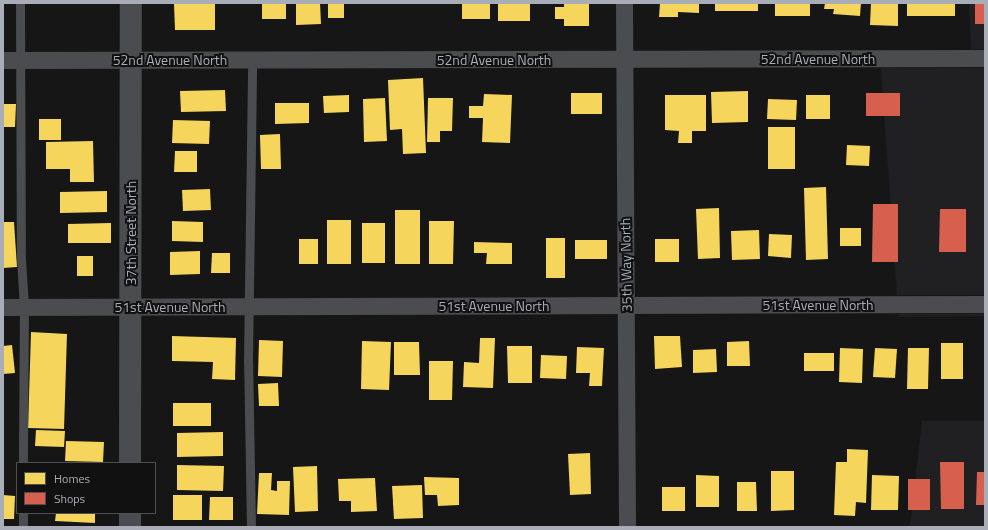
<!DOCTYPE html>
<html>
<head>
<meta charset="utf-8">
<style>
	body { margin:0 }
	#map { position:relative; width:988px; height:530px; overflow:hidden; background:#161617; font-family:"Titillium Web",sans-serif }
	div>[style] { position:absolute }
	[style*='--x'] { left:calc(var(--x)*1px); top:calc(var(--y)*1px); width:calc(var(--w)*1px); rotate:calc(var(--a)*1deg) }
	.built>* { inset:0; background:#202022 }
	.homes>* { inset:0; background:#f6d55c }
	.shops>* { inset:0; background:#d6604d }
	.service>* { height:9px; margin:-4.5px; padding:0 4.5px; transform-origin:4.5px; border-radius:4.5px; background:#4b4c4f }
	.minor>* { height:17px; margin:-8.5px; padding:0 8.5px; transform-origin:8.5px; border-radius:8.5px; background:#4b4c4f }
	.tertiary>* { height:22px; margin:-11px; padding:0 11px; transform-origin:11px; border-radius:11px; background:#4b4c4f }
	span { translate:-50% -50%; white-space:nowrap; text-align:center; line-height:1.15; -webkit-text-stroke:4px #111112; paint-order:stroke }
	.street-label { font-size:14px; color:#a8adb7 }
	.frame { position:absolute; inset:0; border:4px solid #a8adb7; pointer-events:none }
	.legend { position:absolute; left:16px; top:462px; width:140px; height:52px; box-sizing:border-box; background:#111112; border:1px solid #4d4f54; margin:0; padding:5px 7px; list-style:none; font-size:12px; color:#a8adb7 }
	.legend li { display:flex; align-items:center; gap:8px; height:20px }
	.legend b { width:20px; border:1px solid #4d4f54 }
</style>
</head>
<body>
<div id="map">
	<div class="built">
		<div style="clip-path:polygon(969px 3px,985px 3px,985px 49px,971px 49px)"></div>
		<div style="clip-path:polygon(881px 68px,985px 68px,985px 295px,897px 295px)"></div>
		<div style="clip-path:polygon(898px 314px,985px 314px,985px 316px,899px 317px)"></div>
		<div style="clip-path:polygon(922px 421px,985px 421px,985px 527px,910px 527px)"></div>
	</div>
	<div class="homes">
		<div style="clip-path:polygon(215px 3px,215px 30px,175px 30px,174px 4px)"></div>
		<div style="clip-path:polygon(262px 3px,286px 3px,286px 19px,262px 19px)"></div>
		<div style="clip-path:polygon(296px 3px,320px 3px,321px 24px,296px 25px)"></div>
		<div style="clip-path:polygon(328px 3px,344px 3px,344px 18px,328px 18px)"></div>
		<div style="clip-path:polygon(462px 3px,490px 3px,490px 19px,462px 19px)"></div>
		<div style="clip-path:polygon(498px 3px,530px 3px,530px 21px,498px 21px)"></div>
		<div style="clip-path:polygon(564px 3px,589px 3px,589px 26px,564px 26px,564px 19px,555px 19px,555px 7px,564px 7px)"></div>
		<div style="clip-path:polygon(660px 3px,699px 3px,699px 13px,678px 12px,678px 17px,659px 17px)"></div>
		<div style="clip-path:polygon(715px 3px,758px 3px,758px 11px,715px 11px)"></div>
		<div style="clip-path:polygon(775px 3px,810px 3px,810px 16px,775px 16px)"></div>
		<div style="clip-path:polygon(825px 3px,861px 3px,860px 16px,833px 14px,834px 9px,824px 9px)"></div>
		<div style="clip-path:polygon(871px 3px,898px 3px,898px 26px,870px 25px)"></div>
		<div style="clip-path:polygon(907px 3px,955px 3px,955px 16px,907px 16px)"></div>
		<div style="clip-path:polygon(423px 78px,426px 153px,403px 154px,402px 129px,390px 130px,388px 80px)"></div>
		<div style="clip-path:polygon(225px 90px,226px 111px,181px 112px,180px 91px)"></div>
		<div style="clip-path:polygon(748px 91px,748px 122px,712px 123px,711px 92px)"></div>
		<div style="clip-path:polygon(571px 93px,602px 93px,602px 114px,571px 114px)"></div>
		<div style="clip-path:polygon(484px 94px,512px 95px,510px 143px,482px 142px,483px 118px,469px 118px,469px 106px,483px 106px)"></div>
		<div style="clip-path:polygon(349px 95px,349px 112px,324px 113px,323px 96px)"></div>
		<div style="clip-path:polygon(665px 95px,706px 95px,706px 131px,692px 131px,692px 143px,678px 143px,679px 131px,665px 130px)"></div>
		<div style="clip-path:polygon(806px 95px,830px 95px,830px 119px,806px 119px)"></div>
		<div style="clip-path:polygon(385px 98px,387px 141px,364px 142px,363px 99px)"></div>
		<div style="clip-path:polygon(428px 98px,453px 98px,452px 131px,440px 131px,440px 142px,427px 142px)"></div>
		<div style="clip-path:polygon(768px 99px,797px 100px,796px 120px,767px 119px)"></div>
		<div style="clip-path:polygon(275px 103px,309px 103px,309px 123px,275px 124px)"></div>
		<div style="clip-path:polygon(3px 104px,16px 104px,15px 127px,3px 127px)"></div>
		<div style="clip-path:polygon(39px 119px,61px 119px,61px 140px,39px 140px)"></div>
		<div style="clip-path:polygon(173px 120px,210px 121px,209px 144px,172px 143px)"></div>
		<div style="clip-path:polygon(768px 127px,795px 127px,795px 169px,768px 169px)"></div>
		<div style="clip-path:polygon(280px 134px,281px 169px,261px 169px,260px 135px)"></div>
		<div style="clip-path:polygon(93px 141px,94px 182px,70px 182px,70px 169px,46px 169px,46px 142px)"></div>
		<div style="clip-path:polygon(847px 145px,870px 146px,869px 166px,846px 165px)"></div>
		<div style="clip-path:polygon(175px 151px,197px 151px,197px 172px,174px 172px)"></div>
		<div style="clip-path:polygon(826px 187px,828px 259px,806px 260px,804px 188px)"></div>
		<div style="clip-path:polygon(210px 189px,211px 210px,183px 211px,182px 190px)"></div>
		<div style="clip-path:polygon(107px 191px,107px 212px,60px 213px,60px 192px)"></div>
		<div style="clip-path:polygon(719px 208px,720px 258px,698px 259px,696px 209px)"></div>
		<div style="clip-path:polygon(395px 210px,420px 210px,420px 264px,395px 264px)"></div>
		<div style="clip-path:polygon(327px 220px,351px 220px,351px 264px,327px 264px)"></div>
		<div style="clip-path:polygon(172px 221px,203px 222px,203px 242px,172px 241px)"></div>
		<div style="clip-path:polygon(429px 221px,454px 221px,453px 264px,429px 264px)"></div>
		<div style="clip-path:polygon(3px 222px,14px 222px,17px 267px,3px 268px)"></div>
		<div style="clip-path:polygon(111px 223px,111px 243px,68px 243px,68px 224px)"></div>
		<div style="clip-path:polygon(362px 223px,385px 223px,385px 263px,362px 263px)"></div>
		<div style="clip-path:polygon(840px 228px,861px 228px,861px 246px,840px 246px)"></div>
		<div style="clip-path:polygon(759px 230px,760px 259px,732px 260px,731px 231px)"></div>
		<div style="clip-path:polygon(769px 234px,792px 235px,791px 258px,768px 256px)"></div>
		<div style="clip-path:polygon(546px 238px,565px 238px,565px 278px,546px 278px)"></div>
		<div style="clip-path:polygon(299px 239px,318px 239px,318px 264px,299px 264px)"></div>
		<div style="clip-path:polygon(655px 239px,679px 239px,679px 262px,655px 262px)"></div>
		<div style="clip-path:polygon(575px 240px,607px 240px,607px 259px,575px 259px)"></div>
		<div style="clip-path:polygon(474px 242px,512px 243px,512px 264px,486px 264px,487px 253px,474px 253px)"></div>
		<div style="clip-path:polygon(200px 251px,200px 274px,170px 275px,170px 252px)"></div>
		<div style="clip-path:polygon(212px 253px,230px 253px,230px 273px,211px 273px)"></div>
		<div style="clip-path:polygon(77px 256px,93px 256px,93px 276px,77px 276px)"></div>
		<div style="clip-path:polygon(31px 332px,67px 334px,64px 429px,28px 428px)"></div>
		<div style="clip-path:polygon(172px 336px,236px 338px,235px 380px,212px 379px,213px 362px,172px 361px)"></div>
		<div style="clip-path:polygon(654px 336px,680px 336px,682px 367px,655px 369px)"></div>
		<div style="clip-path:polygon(480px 338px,495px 338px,493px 388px,463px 387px,464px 362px,479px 363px)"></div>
		<div style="clip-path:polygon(259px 340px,283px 341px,282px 377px,258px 376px)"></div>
		<div style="clip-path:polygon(362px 341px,391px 342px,389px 390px,361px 389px)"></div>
		<div style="clip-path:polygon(749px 341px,750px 366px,727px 366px,727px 342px)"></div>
		<div style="clip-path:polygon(394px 342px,419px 342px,420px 375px,394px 375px)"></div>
		<div style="clip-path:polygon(941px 343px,963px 343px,963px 379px,941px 379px)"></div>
		<div style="clip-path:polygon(12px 345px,15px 373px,3px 374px,3px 346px)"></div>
		<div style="clip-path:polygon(507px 346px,532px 346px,532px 383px,508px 383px)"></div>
		<div style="clip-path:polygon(577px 347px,604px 348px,602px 386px,589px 386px,590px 373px,576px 373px)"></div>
		<div style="clip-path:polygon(840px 348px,863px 349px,862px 383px,839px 382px)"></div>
		<div style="clip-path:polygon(875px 348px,897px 349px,895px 378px,873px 377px)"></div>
		<div style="clip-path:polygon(908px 348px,929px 348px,928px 389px,907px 389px)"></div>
		<div style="clip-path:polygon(716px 349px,717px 372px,693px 373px,693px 350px)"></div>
		<div style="clip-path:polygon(804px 353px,834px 353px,834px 371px,804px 371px)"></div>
		<div style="clip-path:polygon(541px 355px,567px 356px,566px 379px,540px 378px)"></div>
		<div style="clip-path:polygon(429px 361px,453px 361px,452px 400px,429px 400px)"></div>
		<div style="clip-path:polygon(278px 383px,279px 406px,259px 406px,258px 384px)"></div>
		<div style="clip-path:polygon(173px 403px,211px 403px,211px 426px,173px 426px)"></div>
		<div style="clip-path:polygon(36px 430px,65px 431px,64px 447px,35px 446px)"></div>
		<div style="clip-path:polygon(223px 432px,223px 456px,177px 457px,177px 433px)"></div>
		<div style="clip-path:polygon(66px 441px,104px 442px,103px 462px,65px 461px)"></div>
		<div style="clip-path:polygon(847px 449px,868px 450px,866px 503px,856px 502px,855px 516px,834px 515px,836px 462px,847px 462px)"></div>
		<div style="clip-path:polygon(590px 453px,591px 494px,570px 495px,568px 454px)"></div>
		<div style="clip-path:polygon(177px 465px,224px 466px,223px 491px,177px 490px)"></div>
		<div style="clip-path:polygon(317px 466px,318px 511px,295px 512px,293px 467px)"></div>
		<div style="clip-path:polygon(771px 471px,794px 471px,794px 510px,771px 511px)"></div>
		<div style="clip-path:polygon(259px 473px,272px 473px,271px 490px,277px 491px,277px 481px,290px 481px,289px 515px,257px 514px)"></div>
		<div style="clip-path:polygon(696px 475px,719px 476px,719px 507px,696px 507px)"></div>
		<div style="clip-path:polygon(872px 475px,899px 476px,898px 510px,871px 510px)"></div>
		<div style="clip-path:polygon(424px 477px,459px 478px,459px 505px,438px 506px,437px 495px,425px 495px)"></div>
		<div style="clip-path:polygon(375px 478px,377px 511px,351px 512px,351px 501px,339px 501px,338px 479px)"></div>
		<div style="clip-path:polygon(737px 482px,756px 482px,757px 511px,737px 511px)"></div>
		<div style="clip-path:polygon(422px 485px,423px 518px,394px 519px,392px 486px)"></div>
		<div style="clip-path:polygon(662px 487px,685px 487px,685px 511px,662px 511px)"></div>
		<div style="clip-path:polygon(3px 495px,15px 496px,14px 519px,3px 519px)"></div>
		<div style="clip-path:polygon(173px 495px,202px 495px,202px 520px,173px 520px)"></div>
		<div style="clip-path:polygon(210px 497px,233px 497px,233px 520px,209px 520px)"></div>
		<div style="clip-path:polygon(56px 513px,95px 513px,95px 523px,55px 521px)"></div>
	</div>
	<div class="shops">
		<div style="clip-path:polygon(975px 3px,985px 3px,985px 24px,975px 24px)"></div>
		<div style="clip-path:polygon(866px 93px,900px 93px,900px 116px,866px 116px)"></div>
		<div style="clip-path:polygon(873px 204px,898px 204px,898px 262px,872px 262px)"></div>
		<div style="clip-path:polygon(940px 209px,966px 209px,966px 252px,939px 252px)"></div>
		<div style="clip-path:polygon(940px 462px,964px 462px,964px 509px,941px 509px)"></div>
		<div style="clip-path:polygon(977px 472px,985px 472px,985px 505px,976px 505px)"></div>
		<div style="clip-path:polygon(908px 479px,930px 479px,930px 510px,908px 510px)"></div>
	</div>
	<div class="service">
		<div style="--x:20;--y:3;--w:255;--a:89.8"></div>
		<div style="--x:21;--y:258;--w:49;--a:86.5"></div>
		<div style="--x:24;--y:307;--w:156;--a:90.4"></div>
		<div style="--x:23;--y:527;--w:14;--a:-90"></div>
		<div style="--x:251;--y:527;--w:166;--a:-91"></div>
		<div style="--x:248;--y:361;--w:301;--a:-89.2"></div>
	</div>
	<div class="minor">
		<div style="--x:624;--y:3;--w:524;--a:89.67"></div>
		<div style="--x:3;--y:60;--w:982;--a:-0.12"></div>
		<div style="--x:3;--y:307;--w:982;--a:-0.18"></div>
	</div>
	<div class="tertiary">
		<div style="--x:130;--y:463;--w:460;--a:-89.9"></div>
		<div style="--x:130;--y:527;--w:14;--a:-90"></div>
	</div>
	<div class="street-label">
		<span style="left:818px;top:59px">52nd Avenue North</span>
		<span style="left:170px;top:60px">52nd Avenue North</span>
		<span style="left:494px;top:60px">52nd Avenue North</span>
		<span style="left:131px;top:233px;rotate:-90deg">37th Street North</span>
		<span style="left:626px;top:265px;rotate:-91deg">35th Way North</span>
		<span style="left:818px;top:305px">51st Avenue North</span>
		<span style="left:494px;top:306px">51st Avenue North</span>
		<span style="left:170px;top:307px">51st Avenue North</span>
	</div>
	<div class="frame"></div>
	<ul class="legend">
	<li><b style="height:11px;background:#f6d55c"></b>Homes</li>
	<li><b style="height:11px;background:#d6604d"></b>Shops</li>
	</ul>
</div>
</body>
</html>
